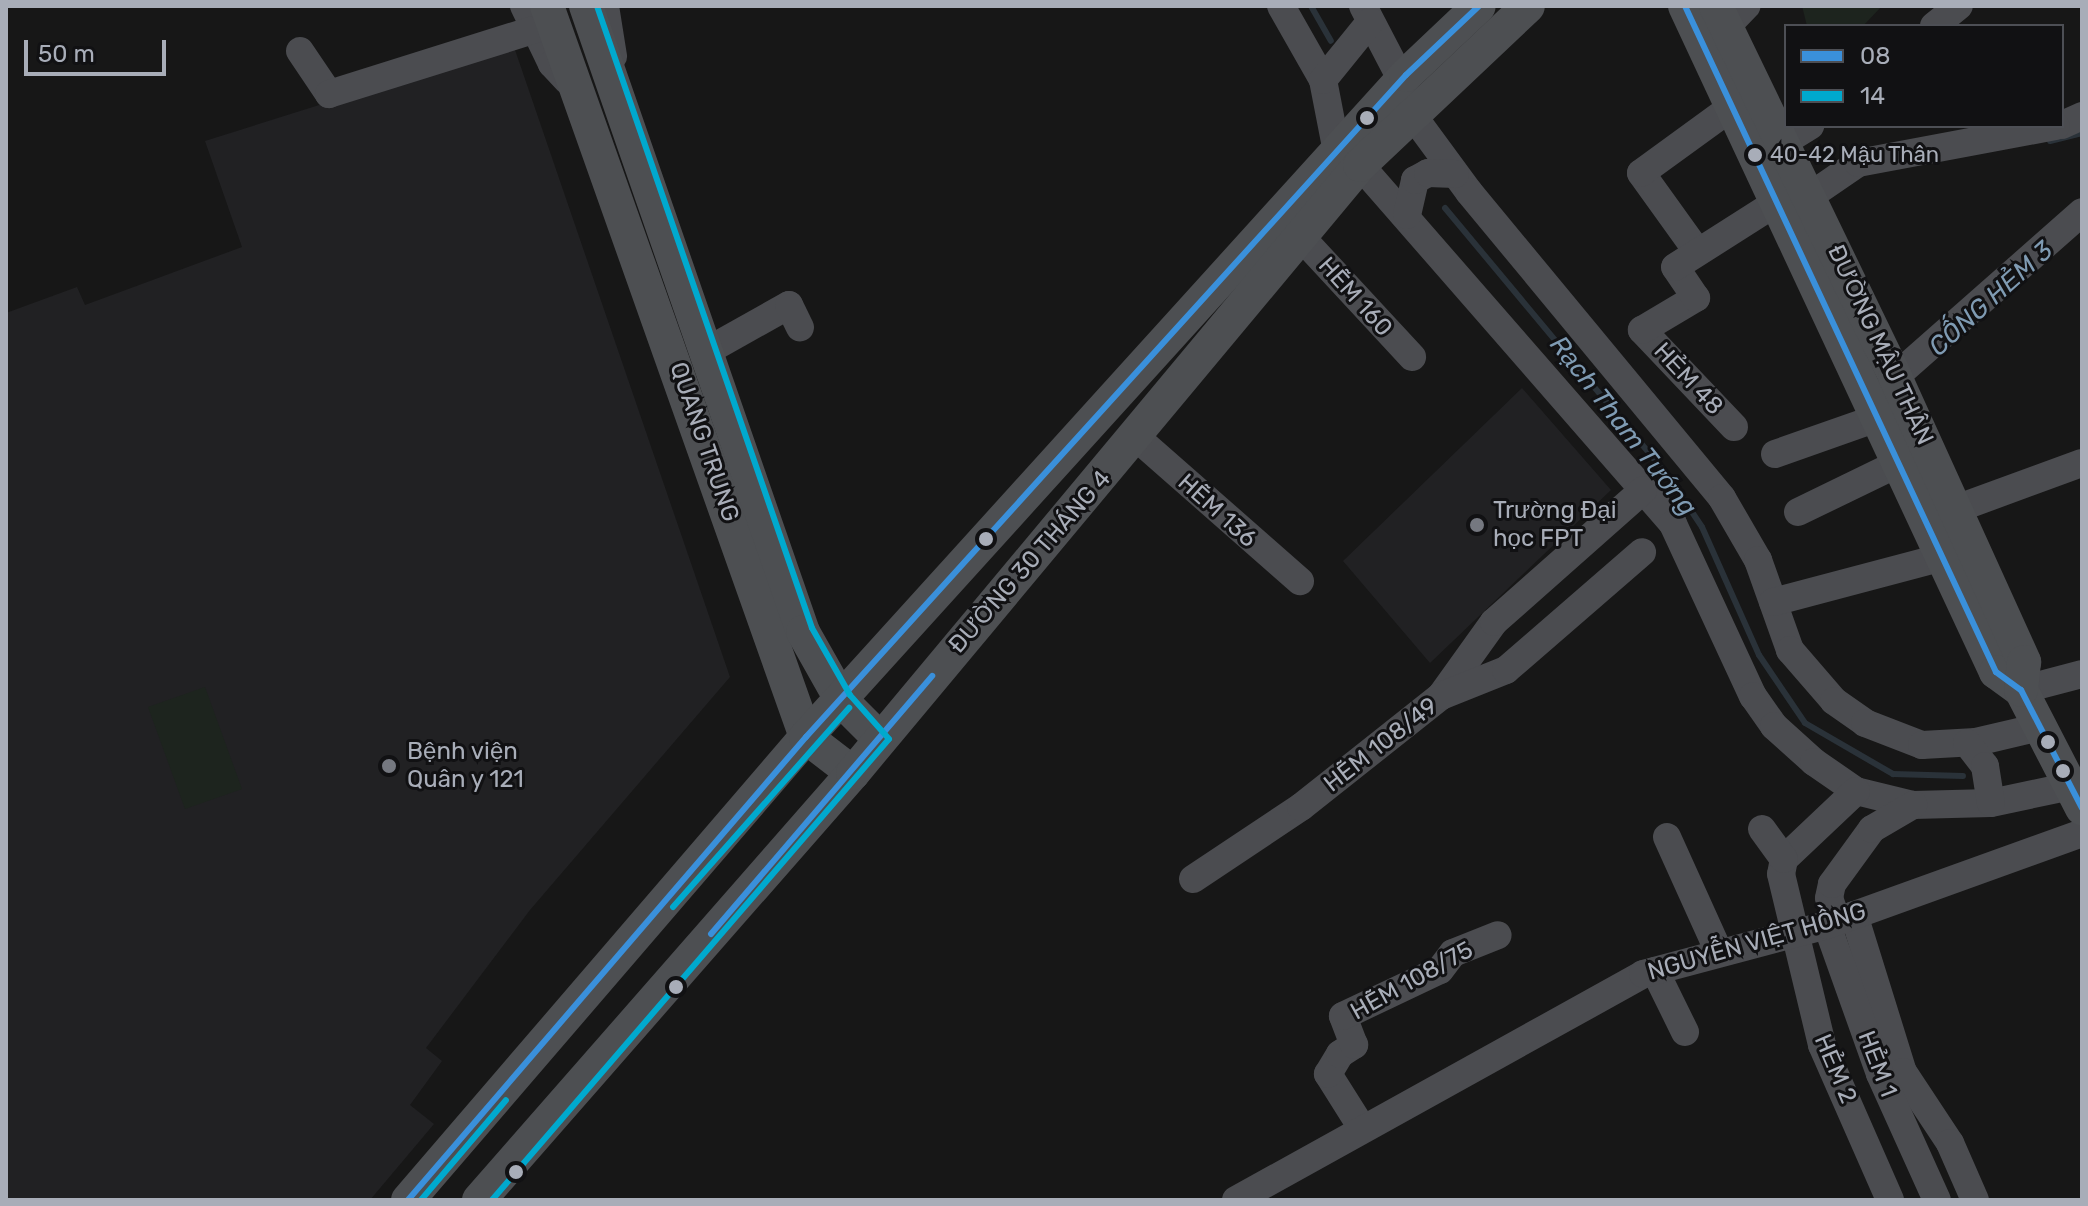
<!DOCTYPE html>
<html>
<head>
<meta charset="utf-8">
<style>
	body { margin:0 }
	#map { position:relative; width:2088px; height:1206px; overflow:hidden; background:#171717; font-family:Rubik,sans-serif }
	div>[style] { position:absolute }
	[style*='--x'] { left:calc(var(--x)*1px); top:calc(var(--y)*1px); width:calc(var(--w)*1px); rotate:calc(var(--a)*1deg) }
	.built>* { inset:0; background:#212123 }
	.green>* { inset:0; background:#1d241e }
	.stream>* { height:6px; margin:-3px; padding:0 3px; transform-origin:3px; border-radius:3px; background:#2a3239 }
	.minor>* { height:28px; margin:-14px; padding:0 14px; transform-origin:14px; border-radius:14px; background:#4b4c50 }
	.major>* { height:34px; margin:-17px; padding:0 17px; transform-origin:17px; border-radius:17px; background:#4d4f52 }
	.bus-1>* { height:6px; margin:-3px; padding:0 3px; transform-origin:3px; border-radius:3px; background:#3a90db }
	.bus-2>* { height:6px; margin:-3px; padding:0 3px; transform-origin:3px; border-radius:3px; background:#00a9ce }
	.dots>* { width:22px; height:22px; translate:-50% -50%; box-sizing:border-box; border:4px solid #111113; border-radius:50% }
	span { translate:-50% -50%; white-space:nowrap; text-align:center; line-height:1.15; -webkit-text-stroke:6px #111113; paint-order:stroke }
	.bus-label { font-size:22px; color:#a8adb8 }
	.left { translate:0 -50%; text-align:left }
	.street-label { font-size:24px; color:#a8adb8 }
	.poi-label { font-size:24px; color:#a8adb8 }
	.water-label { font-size:26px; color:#7f9bb3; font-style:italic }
	.frame { position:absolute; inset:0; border:8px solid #a8adb8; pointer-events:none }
	.legend { position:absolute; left:1784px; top:24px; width:280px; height:104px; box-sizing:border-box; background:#111113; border:2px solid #4d4f55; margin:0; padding:10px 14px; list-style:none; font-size:24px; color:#a8adb8 }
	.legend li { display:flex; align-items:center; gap:16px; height:40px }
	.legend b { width:40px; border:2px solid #4d4f55 }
	.scale { position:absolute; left:24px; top:40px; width:142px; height:36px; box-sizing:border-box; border:4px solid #a8adb8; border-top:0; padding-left:10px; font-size:24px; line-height:28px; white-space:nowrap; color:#a8adb8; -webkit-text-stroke:6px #111113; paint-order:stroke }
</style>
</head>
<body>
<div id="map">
	<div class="built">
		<div style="clip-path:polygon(513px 44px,730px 677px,530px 910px,426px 1048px,442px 1061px,410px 1105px,434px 1124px,370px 1200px,6px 1200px,6px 313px,77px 287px,85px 305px,242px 247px,205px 141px)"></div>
		<div style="clip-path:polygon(1522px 388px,1611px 490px,1430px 663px,1343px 561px)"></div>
	</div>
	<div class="green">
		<div style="clip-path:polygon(1802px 6px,1882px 6px,1863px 26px,1807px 26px)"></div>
		<div style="clip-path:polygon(205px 687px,242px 789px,185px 809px,148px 707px)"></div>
	</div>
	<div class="stream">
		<div style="--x:1311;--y:6;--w:40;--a:60.3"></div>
		<div style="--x:2050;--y:141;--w:33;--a:-14"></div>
		<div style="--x:1445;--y:208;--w:349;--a:50.2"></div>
		<div style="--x:1668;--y:476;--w:61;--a:56.3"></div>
		<div style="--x:1702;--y:527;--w:140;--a:66"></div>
		<div style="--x:1759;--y:655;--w:82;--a:55.9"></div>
		<div style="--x:1805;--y:723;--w:102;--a:30.1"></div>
		<div style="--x:1893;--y:774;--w:70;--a:1.6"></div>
	</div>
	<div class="minor">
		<div style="--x:524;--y:6;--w:64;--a:64.2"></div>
		<div style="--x:552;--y:64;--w:23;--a:47"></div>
		<div style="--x:605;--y:6;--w:51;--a:80.9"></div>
		<div style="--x:1281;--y:6;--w:85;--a:60.4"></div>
		<div style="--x:1323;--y:80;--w:73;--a:79"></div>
		<div style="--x:1363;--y:6;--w:85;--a:62.5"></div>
		<div style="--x:1727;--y:26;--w:28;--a:-46"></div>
		<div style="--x:1934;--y:26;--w:32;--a:-39"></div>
		<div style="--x:300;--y:51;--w:52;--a:56"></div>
		<div style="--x:329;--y:94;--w:214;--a:-17.4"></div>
		<div style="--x:1323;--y:80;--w:75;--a:-51"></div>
		<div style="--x:1411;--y:113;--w:98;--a:53.7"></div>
		<div style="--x:1469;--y:192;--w:397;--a:50.4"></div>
		<div style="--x:1722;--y:498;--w:72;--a:59.9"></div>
		<div style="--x:1758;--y:560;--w:96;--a:70.4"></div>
		<div style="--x:1790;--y:650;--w:67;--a:49.2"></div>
		<div style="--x:1834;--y:701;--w:38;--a:35"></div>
		<div style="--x:1865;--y:723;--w:61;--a:21.1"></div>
		<div style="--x:1922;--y:745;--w:54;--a:-3.2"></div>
		<div style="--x:1976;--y:742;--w:66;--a:-13.2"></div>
		<div style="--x:2062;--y:125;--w:22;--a:-24"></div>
		<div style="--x:1784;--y:142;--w:31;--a:-32"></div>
		<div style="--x:1360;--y:165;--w:476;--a:48.9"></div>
		<div style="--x:1673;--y:524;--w:190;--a:65.1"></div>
		<div style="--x:1753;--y:696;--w:37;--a:55"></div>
		<div style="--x:1774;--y:726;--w:54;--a:42"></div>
		<div style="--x:1814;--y:762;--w:51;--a:34.6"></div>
		<div style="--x:1856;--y:791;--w:59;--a:13.8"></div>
		<div style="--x:1913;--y:805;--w:78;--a:-1.5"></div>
		<div style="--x:1991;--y:803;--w:82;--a:-12"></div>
		<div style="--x:1810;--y:196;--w:58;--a:-34.5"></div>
		<div style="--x:1858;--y:163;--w:201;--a:-10.6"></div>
		<div style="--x:1407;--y:215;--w:36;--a:-77"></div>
		<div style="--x:1415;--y:180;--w:15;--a:-28"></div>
		<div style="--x:1428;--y:173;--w:27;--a:2"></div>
		<div style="--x:1300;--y:236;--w:165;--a:47.2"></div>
		<div style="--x:1697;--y:251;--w:96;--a:-125.7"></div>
		<div style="--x:1641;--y:173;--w:112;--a:-36"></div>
		<div style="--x:707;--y:351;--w:94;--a:-29.3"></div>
		<div style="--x:789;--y:305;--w:25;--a:64"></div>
		<div style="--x:1895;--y:377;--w:249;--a:-41.4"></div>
		<div style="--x:1734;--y:427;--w:134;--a:-133.5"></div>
		<div style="--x:1642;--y:330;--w:63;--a:-30.7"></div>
		<div style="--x:1696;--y:298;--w:37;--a:-124"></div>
		<div style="--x:1675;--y:267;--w:121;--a:-32.5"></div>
		<div style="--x:1137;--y:438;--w:217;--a:41.3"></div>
		<div style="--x:1775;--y:454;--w:108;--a:-19.4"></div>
		<div style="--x:1956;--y:509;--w:134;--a:-20.1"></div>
		<div style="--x:1798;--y:512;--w:112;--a:-25.9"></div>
		<div style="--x:1773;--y:602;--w:176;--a:-14.8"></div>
		<div style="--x:2021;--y:690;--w:63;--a:-14.7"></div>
		<div style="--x:1441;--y:696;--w:91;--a:-54.4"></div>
		<div style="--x:1494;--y:622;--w:199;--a:-41.5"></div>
		<div style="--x:1967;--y:743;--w:29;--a:52"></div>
		<div style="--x:1985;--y:766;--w:37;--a:81"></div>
		<div style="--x:1856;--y:791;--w:99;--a:136.6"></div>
		<div style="--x:1784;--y:859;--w:15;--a:101"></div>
		<div style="--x:1781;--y:874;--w:176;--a:76.5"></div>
		<div style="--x:1822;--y:1045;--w:169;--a:66.3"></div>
		<div style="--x:1762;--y:829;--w:37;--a:54"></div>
		<div style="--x:1667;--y:837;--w:126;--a:65.7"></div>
		<div style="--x:1193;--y:879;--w:130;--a:-33.7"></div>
		<div style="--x:1301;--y:807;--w:179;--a:-38.4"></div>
		<div style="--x:1441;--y:696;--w:70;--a:-21.8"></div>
		<div style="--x:1506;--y:670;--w:180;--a:-40.9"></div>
		<div style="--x:1854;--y:915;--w:164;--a:72.7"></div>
		<div style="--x:1903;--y:1072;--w:85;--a:56.5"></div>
		<div style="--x:1950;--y:1143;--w:62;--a:66.3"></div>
		<div style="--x:1837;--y:921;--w:24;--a:-109"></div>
		<div style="--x:1829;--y:898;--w:14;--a:-78"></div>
		<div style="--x:1832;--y:884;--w:68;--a:-54"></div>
		<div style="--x:1872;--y:829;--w:48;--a:-30.3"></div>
		<div style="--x:1827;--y:925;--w:158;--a:70.4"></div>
		<div style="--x:1880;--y:1074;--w:138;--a:65.7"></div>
		<div style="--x:1655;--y:971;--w:68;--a:63.8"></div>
		<div style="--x:1362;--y:1128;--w:64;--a:-122.2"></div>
		<div style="--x:1328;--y:1074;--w:23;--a:-59"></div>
		<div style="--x:1340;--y:1054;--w:17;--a:-33"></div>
		<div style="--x:1354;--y:1045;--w:31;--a:-111"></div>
		<div style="--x:1343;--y:1016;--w:107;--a:-25.4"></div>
		<div style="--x:1440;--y:970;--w:21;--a:-53"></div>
		<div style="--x:1453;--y:953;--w:48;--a:-21.8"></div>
		<div style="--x:1236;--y:1200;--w:466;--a:-29"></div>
		<div style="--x:1643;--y:974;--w:190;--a:-14.9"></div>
		<div style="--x:1827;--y:925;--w:271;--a:-19.8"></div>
	</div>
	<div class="major">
		<div style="--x:547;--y:6;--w:776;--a:70.49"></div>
		<div style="--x:806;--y:737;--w:59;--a:37.5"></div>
		<div style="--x:586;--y:6;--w:663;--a:70.88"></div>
		<div style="--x:803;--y:632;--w:79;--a:60.5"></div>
		<div style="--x:842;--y:701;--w:52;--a:45"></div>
		<div style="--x:1685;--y:6;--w:735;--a:64.97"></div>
		<div style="--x:1996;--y:672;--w:31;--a:36"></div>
		<div style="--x:2021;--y:690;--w:133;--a:62.7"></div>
		<div style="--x:1716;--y:6;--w:412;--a:64.2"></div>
		<div style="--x:1895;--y:377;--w:313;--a:65.6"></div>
		<div style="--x:2024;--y:662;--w:28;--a:96"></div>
		<div style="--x:408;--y:1200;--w:611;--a:-49.32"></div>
		<div style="--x:806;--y:737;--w:893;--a:-47.81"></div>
		<div style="--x:1406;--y:75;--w:100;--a:-43.4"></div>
		<div style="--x:479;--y:1200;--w:568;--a:-48.79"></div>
		<div style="--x:853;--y:773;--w:792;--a:-50.18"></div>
		<div style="--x:1360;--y:165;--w:231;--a:-43.4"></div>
	</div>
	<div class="bus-1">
		<div style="--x:1685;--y:6;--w:735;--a:64.97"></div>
		<div style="--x:1996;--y:672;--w:31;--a:36"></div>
		<div style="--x:2021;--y:690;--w:133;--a:62.7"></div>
		<div style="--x:711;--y:934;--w:340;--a:-49.4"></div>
		<div style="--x:408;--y:1200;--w:611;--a:-49.32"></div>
		<div style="--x:806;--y:737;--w:893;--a:-47.81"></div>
		<div style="--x:1406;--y:75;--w:100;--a:-43.4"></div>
	</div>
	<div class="bus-2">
		<div style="--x:673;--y:907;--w:266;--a:-48.5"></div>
		<div style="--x:421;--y:1200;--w:131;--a:-49.6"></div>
		<div style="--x:492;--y:1200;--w:608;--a:-49.27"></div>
		<div style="--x:889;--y:739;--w:59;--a:-131.6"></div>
		<div style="--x:850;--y:695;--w:77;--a:-119.6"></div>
		<div style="--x:812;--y:628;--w:658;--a:-109.07"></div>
	</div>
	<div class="dots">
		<div style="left:1367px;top:118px;background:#a8adb8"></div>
		<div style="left:1755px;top:155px;background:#a8adb8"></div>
		<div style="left:1477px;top:525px;background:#757880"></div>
		<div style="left:986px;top:539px;background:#a8adb8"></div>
		<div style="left:2048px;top:742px;background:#a8adb8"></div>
		<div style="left:389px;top:766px;background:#757880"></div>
		<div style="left:2063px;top:771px;background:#a8adb8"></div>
		<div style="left:676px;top:987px;background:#a8adb8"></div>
		<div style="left:516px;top:1172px;background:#a8adb8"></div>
	</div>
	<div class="bus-label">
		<span class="left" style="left:1770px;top:155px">40-42 Mậu Thân</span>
	</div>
	<div class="street-label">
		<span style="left:1355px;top:297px;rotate:48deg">HẼM 160</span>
		<span style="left:1880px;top:345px;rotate:65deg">ĐƯỜNG MẬU THÂN</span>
		<span style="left:1688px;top:379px;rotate:47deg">HẺM 48</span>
		<span style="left:704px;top:442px;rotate:71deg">QUANG TRUNG</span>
		<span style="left:1217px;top:511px;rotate:42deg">HẼM 136</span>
		<span style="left:1030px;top:562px;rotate:-49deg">ĐƯỜNG 30 THÁNG 4</span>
		<span style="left:1381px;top:745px;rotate:-38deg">HẼM 108/49</span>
		<span style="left:1757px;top:942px;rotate:-16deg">NGUYỄN VIỆT HỒNG</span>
		<span style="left:1412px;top:981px;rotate:-29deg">HẼM 108/75</span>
		<span style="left:1877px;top:1064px;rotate:69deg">HẺM 1</span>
		<span style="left:1835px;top:1069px;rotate:67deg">HẺM 2</span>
	</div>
	<div class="poi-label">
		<span class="left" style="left:1493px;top:525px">Trường Đại<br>học FPT</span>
		<span class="left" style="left:407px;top:766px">Bệnh viện<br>Quân y 121</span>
	</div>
	<div class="water-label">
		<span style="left:1991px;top:299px;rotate:-42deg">CỐNG HẺM 3</span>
		<span style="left:1623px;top:426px;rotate:52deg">Rạch Tham Tướng</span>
	</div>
	<div class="frame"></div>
	<ul class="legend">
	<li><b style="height:10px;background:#3a90db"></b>08</li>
	<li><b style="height:10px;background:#00a9ce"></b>14</li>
	</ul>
	<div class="scale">50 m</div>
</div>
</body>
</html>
